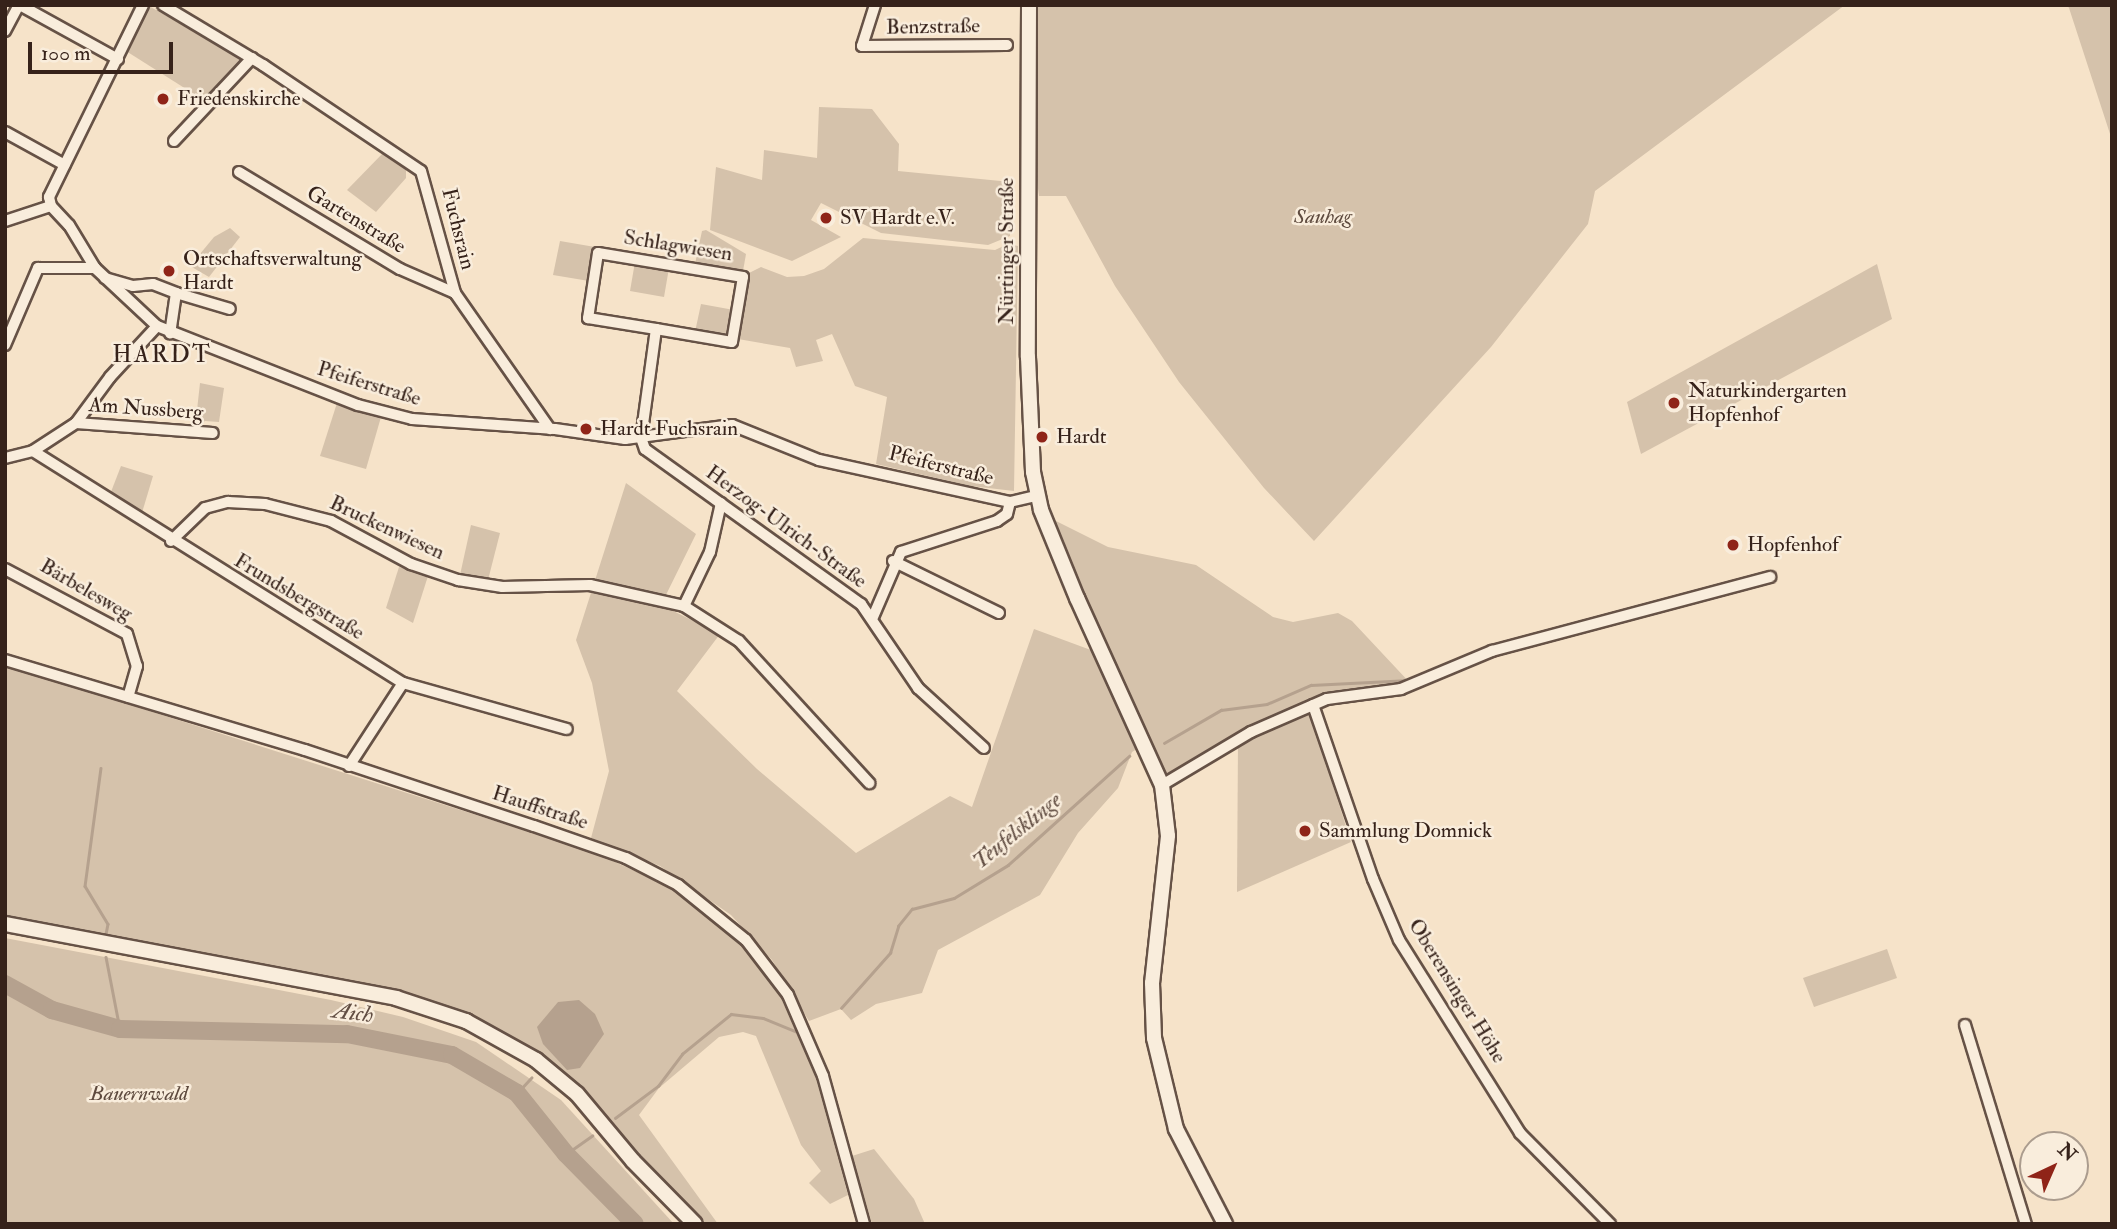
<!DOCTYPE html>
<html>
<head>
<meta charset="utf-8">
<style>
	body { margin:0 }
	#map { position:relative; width:2117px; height:1229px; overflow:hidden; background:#f6e3c9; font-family:"IM FELL Double Pica",serif }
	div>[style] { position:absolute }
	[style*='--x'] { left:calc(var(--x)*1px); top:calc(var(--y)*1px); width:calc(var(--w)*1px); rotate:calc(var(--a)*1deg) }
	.green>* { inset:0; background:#d5c2ab }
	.water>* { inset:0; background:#b5a18e }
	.stream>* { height:2.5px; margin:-1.25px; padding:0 1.25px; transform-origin:1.25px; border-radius:1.25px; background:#b5a18e }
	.river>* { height:18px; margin:-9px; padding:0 9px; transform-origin:9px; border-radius:9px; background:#b5a18e }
	.roads { filter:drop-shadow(2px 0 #665246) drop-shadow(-2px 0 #665246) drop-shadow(0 2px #665246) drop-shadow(0 -2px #665246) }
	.minor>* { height:10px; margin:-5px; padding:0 5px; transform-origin:5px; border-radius:5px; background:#f9eddc }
	.secondary>* { height:14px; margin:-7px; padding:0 7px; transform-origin:7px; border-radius:7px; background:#f9eddc }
	.dots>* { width:19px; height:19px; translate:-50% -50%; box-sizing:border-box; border:4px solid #f9eddc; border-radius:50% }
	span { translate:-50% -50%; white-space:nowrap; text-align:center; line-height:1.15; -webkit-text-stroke:5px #f9eddc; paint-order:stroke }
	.street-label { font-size:21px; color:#36221a }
	.poi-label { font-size:21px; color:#36221a }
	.left { translate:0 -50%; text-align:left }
	.park-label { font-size:21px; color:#5e4a3e; font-style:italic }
	.water-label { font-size:23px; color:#624e43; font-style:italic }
	.quarter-label { font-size:24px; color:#36221a; letter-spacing:2px }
	.frame { position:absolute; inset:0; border:7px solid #36221a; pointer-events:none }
	.north { position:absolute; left:2019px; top:1131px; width:70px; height:70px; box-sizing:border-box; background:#f9eddc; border:2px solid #ab9c8e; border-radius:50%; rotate:44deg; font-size:19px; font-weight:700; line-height:28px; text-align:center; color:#36221a }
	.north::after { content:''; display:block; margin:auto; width:24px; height:32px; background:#8f2418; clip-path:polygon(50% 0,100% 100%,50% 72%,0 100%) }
	.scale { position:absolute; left:28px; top:42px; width:145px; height:32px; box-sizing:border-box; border:4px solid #36221a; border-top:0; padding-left:9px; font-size:21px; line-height:24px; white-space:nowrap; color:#36221a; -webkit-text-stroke:5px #f9eddc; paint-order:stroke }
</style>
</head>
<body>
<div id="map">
	<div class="green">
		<div style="clip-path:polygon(147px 5px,244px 59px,205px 101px,126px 51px)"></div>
		<div style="clip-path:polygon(1029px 5px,1845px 5px,1595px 191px,1588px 224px,1491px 347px,1314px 541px,1264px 488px,1179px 382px,1115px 286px,1066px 196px,1039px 196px,1028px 117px)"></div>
		<div style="clip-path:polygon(2067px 5px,2112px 5px,2112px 140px,2069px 8px)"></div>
		<div style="clip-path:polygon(819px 107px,872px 109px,899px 144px,898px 171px,1011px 182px,1010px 236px,988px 245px,881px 233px,821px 203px,811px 220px,841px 237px,792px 261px,710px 230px,716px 167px,762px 180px,764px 150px,817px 158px)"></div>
		<div style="clip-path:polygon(384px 152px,406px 167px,406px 178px,376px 212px,347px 190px)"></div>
		<div style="clip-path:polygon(230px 228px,240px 237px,209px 277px,190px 266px,214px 237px)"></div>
		<div style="clip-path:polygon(706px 230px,746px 254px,743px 271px,695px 264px,702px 231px)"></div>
		<div style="clip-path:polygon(863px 238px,995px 250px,1008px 244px,1018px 246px,1014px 491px,971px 486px,876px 464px,887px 397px,855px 386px,832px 334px,816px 340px,823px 361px,796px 367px,790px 348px,738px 339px,749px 273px,761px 267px,787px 277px,804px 276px,824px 269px)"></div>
		<div style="clip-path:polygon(560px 241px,595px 247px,589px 281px,553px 275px)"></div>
		<div style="clip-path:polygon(635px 262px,669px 268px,664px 297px,630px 291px)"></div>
		<div style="clip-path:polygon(1877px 264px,1892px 319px,1641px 454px,1627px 402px)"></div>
		<div style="clip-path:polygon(701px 304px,734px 310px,728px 333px,695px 332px)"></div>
		<div style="clip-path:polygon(200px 383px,224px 388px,219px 422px,205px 421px,195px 428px)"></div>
		<div style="clip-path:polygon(337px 403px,381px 417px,366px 469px,320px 456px)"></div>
		<div style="clip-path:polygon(121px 466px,153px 476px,141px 516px,109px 497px)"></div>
		<div style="clip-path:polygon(626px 483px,696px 534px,661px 605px,720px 634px,677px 691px,757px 769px,856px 853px,950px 796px,972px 807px,1034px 629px,1107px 656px,1052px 519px,1108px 547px,1196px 565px,1273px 617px,1293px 622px,1338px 613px,1352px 621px,1411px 684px,1312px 703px,1166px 777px,1151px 740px,1132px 752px,1118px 788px,1078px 833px,1040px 895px,938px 950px,922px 993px,876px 1004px,851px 1020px,841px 1009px,809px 1021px,772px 960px,731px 915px,660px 866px,591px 838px,609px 771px,592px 683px,576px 640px)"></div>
		<div style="clip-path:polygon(471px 525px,500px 533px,488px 580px,460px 575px)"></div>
		<div style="clip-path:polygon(399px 567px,428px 576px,413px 623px,386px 608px)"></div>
		<div style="clip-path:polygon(5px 665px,596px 853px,684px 894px,749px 952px,776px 987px,815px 1074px,848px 1195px,830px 1204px,809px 1183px,821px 1171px,801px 1145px,756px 1036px,743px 1032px,719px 1037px,659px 1088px,639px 1115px,718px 1224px,701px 1224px,661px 1186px,585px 1095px,465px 1015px,5px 919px)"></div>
		<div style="clip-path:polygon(1310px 713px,1351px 842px,1237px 892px,1238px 742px)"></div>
		<div style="clip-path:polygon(5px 938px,331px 1000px,403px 1017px,476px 1042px,561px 1100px,674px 1224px,5px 1224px)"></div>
		<div style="clip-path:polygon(1887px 949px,1897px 978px,1814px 1007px,1803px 978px)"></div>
		<div style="clip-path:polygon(874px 1149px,914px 1199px,925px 1224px,872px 1224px,852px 1156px)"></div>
	</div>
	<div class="water">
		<div style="clip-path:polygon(579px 1000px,595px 1014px,604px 1034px,580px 1068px,567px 1070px,543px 1044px,537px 1027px,558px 1002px)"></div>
	</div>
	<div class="stream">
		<div style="--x:1164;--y:743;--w:66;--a:-30.1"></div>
		<div style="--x:1221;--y:710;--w:46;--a:-7.4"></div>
		<div style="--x:1267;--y:704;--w:48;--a:-23.4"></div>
		<div style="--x:1311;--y:685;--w:99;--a:-2.9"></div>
		<div style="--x:101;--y:768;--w:119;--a:97.7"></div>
		<div style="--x:85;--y:886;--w:44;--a:58.8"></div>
		<div style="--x:108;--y:924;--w:10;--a:101"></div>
		<div style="--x:106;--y:957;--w:73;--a:79"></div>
		<div style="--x:841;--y:1008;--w:74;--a:-48.3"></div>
		<div style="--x:890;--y:953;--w:28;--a:-73"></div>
		<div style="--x:898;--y:926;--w:22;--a:-51"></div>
		<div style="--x:912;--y:909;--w:43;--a:-14.7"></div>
		<div style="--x:954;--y:898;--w:63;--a:-31.4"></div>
		<div style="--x:1008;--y:865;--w:163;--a:-42"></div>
		<div style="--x:517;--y:1093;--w:21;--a:-47"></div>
		<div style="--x:615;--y:1118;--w:54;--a:-36.7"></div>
		<div style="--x:658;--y:1086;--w:40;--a:-53"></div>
		<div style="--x:682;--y:1054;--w:63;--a:-39.2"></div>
		<div style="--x:731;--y:1014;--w:32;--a:7"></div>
		<div style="--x:763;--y:1018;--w:35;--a:22"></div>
		<div style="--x:566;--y:1154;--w:32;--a:-35"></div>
	</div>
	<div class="river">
		<div style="--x:5;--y:984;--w:54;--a:29"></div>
		<div style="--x:52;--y:1010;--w:71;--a:15.6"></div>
		<div style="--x:120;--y:1029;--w:227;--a:1.3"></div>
		<div style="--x:347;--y:1034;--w:107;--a:11.3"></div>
		<div style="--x:452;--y:1055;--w:75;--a:30.3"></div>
		<div style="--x:517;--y:1093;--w:78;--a:51.2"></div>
		<div style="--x:566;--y:1154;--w:98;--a:45.4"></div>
	</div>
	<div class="roads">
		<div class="minor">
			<div style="--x:20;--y:5;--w:112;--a:28.9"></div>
			<div style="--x:143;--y:5;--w:214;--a:116.1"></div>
			<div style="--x:49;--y:197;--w:9;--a:77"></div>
			<div style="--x:51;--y:206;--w:26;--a:47"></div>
			<div style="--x:69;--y:225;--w:50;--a:58.8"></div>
			<div style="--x:95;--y:268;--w:85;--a:43.1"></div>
			<div style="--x:157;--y:326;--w:216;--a:21.5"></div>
			<div style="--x:358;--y:405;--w:56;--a:14.5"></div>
			<div style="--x:412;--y:419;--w:143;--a:4"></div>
			<div style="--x:555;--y:429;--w:71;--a:8.1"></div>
			<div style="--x:625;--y:439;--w:108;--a:-7.5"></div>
			<div style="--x:732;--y:425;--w:94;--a:21.9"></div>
			<div style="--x:819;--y:460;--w:196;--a:12.4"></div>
			<div style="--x:1010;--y:502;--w:28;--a:-13"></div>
			<div style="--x:163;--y:5;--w:117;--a:31"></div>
			<div style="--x:263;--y:65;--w:190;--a:33.9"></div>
			<div style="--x:421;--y:171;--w:127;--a:74.4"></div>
			<div style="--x:455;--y:293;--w:166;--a:55.1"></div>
			<div style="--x:875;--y:5;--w:43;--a:107.6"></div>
			<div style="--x:862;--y:46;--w:145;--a:-0.4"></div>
			<div style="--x:5;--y:31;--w:30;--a:-62"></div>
			<div style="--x:5;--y:132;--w:68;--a:28.8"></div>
			<div style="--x:174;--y:141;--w:114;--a:-46.8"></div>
			<div style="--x:239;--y:172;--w:188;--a:31.1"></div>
			<div style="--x:400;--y:269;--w:60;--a:23.6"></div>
			<div style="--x:5;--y:221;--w:48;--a:-18.1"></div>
			<div style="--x:105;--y:278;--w:29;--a:16"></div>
			<div style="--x:133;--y:286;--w:20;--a:-6"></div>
			<div style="--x:153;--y:284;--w:25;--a:21"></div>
			<div style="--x:176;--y:293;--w:41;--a:98.3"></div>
			<div style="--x:176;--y:293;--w:56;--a:16.5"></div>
			<div style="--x:656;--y:329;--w:77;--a:9.7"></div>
			<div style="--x:732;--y:342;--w:66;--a:-80.4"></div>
			<div style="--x:743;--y:277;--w:147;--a:-170.6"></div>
			<div style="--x:598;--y:253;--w:66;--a:98.7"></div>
			<div style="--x:588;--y:318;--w:69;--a:9.2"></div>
			<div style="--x:656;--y:329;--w:110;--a:97.8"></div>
			<div style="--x:641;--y:438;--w:12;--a:70"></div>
			<div style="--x:645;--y:449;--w:266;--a:35.7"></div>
			<div style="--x:861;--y:604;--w:102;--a:55.8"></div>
			<div style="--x:918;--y:688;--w:89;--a:42.3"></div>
			<div style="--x:5;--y:345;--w:84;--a:-66.8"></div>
			<div style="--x:38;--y:268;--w:57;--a:0"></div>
			<div style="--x:76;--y:423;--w:137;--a:4.2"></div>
			<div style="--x:33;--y:451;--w:437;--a:32.1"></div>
			<div style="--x:403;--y:683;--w:170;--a:15.7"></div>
			<div style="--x:5;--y:458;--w:29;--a:-14"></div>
			<div style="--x:33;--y:451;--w:51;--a:-33.1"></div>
			<div style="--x:76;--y:423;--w:57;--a:-53.5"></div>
			<div style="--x:110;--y:377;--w:69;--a:-47.3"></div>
			<div style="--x:171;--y:541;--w:47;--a:-44.1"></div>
			<div style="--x:205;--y:508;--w:24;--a:-15"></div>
			<div style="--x:228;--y:502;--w:37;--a:3"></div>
			<div style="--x:265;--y:504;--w:68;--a:14.4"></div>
			<div style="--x:331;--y:521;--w:91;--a:28.3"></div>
			<div style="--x:411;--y:564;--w:50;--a:18.8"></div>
			<div style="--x:458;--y:580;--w:45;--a:9"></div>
			<div style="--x:502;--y:587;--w:88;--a:-1.3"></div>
			<div style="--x:590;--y:585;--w:96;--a:12.6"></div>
			<div style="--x:684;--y:606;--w:65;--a:32.5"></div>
			<div style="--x:739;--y:641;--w:193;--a:47.5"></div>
			<div style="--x:893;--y:561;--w:118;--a:26.1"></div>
			<div style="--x:5;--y:569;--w:138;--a:28"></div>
			<div style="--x:127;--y:634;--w:34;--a:73"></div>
			<div style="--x:137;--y:666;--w:32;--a:106"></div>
			<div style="--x:684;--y:606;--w:60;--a:-64.3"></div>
			<div style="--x:710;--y:552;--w:50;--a:-77.3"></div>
			<div style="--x:873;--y:617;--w:71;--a:-66.7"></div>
			<div style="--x:901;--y:552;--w:101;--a:-17.9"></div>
			<div style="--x:997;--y:521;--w:12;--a:-35"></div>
			<div style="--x:1007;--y:514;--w:12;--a:-76"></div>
			<div style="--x:5;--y:660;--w:313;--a:16.7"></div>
			<div style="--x:305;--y:750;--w:241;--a:18.4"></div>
			<div style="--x:534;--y:826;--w:97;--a:19.2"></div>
			<div style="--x:626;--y:858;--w:59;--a:27.4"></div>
			<div style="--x:678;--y:885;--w:87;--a:39"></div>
			<div style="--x:746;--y:940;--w:69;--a:52.6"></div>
			<div style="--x:788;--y:995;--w:88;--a:66.6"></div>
			<div style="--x:823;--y:1076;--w:154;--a:74.5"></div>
			<div style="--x:1313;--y:705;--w:184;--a:71"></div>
			<div style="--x:1373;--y:879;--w:66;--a:66.9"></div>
			<div style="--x:1399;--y:940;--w:228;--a:57.9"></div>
			<div style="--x:1520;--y:1133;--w:128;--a:45.3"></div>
			<div style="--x:349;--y:766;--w:99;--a:-57"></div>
			<div style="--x:1162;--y:785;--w:104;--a:-30.8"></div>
			<div style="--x:1251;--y:732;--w:83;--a:-23.5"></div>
			<div style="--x:1327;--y:699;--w:75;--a:-7.7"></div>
			<div style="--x:1401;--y:689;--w:99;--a:-22.7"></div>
			<div style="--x:1492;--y:651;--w:288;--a:-14.9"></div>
			<div style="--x:1965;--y:1025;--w:208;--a:73"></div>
		</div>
		<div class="secondary">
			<div style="--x:1029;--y:5;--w:352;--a:90.2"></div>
			<div style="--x:1028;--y:357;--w:115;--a:87.5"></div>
			<div style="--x:1033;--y:472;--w:39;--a:78"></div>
			<div style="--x:1041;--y:510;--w:95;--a:67.8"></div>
			<div style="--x:1077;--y:598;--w:205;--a:65.6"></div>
			<div style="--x:1162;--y:785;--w:51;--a:83.3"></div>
			<div style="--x:1168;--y:836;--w:148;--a:96.2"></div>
			<div style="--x:1152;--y:983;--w:55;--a:87.9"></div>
			<div style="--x:1154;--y:1038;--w:94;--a:76.4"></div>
			<div style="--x:1176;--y:1129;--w:107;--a:62.7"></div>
			<div style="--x:5;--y:924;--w:398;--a:10.7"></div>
			<div style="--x:396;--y:998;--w:74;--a:18.2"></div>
			<div style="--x:466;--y:1021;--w:80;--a:29.1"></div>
			<div style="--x:536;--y:1060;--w:53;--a:39.7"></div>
			<div style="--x:577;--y:1094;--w:87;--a:50.1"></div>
			<div style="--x:633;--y:1161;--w:88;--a:45.5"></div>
		</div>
	</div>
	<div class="dots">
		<div style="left:163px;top:99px;background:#8f2418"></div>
		<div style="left:826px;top:218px;background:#8f2418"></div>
		<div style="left:169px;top:271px;background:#8f2418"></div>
		<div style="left:1674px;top:403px;background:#8f2418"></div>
		<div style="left:586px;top:429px;background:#8f2418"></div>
		<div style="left:1042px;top:437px;background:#8f2418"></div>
		<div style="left:1733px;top:545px;background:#8f2418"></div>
		<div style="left:1305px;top:831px;background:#8f2418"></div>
	</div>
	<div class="street-label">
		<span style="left:933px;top:27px;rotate:-1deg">Benzstraße</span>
		<span style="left:356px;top:220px;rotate:31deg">Gartenstraße</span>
		<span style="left:458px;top:229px;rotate:76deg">Fuchsrain</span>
		<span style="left:678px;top:246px;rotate:9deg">Schlagwiesen</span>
		<span style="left:1007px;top:251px;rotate:-90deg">Nürtinger Straße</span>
		<span style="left:369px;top:384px;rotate:17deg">Pfeiferstraße</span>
		<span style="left:146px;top:409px;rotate:4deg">Am Nussberg</span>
		<span style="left:941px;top:466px;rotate:14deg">Pfeiferstraße</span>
		<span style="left:786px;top:527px;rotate:36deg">Herzog-Ulrich-Straße</span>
		<span style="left:387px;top:528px;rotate:25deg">Bruckenwiesen</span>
		<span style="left:86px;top:590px;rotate:30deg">Bärbelesweg</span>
		<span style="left:299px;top:597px;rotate:31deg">Frundsbergstraße</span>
		<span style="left:540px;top:808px;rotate:18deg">Hauffstraße</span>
		<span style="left:1457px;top:991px;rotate:58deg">Oberensinger Höhe</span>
	</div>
	<div class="poi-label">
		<span class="left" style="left:177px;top:99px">Friedenskirche</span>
		<span class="left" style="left:840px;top:218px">SV Hardt e.V.</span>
		<span class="left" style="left:183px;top:271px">Ortschaftsverwaltung<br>Hardt</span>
		<span class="left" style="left:1688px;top:403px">Naturkindergarten<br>Hopfenhof</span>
		<span class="left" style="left:600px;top:429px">Hardt Fuchsrain</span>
		<span class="left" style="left:1056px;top:437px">Hardt</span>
		<span class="left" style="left:1747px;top:545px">Hopfenhof</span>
		<span class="left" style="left:1319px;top:831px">Sammlung Domnick</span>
	</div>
	<div class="park-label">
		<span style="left:1323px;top:217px">Sauhag</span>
		<span style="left:139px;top:1094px">Bauernwald</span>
	</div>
	<div class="water-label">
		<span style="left:1017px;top:831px;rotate:-39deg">Teufelsklinge</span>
		<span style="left:353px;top:1013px;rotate:7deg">Aich</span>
	</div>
	<div class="quarter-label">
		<span style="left:162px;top:355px">HARDT</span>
	</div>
	<div class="frame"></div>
	<div class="north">N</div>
	<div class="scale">100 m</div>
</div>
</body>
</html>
